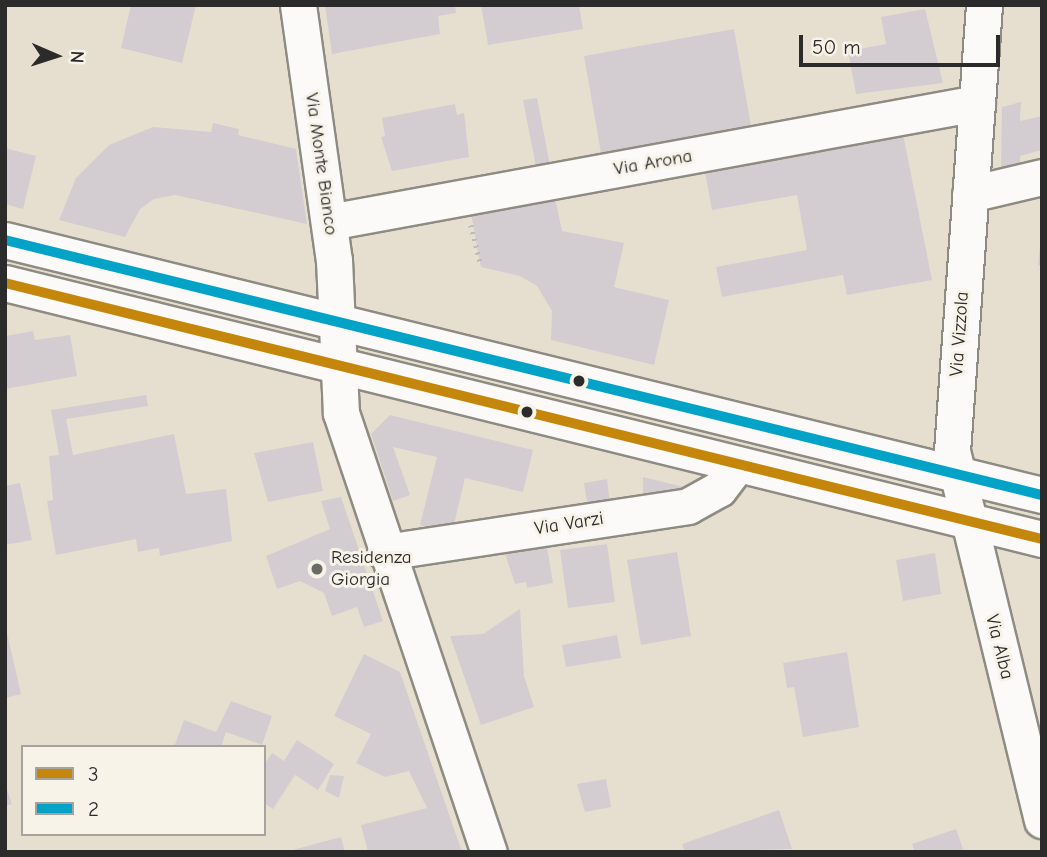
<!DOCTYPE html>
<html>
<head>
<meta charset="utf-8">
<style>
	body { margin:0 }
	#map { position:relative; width:1047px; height:857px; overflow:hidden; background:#e6dfcf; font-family:"Comic Neue",sans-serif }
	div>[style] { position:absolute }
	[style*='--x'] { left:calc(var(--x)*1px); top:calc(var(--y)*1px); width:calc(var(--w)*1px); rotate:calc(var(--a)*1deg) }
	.building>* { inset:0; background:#d3cdd1 }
	.path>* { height:4.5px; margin-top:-2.25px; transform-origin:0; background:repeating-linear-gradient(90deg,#bcbbb8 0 2px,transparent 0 7px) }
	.roads { filter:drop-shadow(2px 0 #8e8b83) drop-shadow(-2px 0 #8e8b83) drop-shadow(0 2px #8e8b83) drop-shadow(0 -2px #8e8b83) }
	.minor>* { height:35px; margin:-17.5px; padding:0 17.5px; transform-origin:17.5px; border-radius:17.5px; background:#fbfaf8 }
	.bus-1>* { height:10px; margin:-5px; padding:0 5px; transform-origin:5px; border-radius:5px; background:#c4870b }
	.bus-2>* { height:10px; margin:-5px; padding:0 5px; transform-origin:5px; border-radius:5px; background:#02a3c6 }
	.dots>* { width:19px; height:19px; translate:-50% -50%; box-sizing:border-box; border:4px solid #f7f3e8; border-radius:50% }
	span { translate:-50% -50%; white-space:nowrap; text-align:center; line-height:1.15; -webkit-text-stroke:6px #f7f3e8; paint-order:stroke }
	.street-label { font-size:19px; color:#2b2b2b }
	.poi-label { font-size:19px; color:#2b2b2b }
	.left { translate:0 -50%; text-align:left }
	.frame { position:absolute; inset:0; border:7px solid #2b2b2b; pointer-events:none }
	.legend { position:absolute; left:21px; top:745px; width:245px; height:91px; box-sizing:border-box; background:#f7f3e8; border:2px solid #a5a39c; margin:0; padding:9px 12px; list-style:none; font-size:21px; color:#2b2b2b }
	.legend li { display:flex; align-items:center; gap:14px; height:35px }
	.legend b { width:35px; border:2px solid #a5a39c }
	.north { position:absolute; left:21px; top:21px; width:70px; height:70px; -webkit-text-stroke:5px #f7f3e8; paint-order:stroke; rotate:93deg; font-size:19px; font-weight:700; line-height:28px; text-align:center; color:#2b2b2b }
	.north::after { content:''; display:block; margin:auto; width:24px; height:32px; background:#2b2b2b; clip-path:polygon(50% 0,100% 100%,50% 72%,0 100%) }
	.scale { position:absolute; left:799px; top:35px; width:201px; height:32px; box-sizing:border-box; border:4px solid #2b2b2b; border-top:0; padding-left:9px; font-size:21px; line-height:24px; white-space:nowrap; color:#2b2b2b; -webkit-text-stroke:5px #f7f3e8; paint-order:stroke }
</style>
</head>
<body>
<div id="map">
	<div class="building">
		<div style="clip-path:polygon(131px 5px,196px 5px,182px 63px,121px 48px)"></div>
		<div style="clip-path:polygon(325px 5px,455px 5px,456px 13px,438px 16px,440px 34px,332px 54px)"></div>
		<div style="clip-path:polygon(481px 5px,579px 5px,583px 29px,488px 45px)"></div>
		<div style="clip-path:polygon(925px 9px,943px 83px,856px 94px,848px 51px,886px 44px,881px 17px)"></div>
		<div style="clip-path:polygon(734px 29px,751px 126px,601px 153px,584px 56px)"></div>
		<div style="clip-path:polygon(537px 98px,550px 165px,536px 167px,523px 100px)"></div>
		<div style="clip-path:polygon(1021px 102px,1020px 121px,1042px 116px,1042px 150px,1020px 156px,1020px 165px,1001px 170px,1002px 107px)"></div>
		<div style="clip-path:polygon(455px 104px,457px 115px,464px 113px,469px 157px,392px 171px,381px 137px,385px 136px,382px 118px)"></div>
		<div style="clip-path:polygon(213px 123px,239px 129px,238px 135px,296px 149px,307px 224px,175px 195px,154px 199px,140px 209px,125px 237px,59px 220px,76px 178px,109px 145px,153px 127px,211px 132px)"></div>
		<div style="clip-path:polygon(903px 134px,932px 280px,847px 295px,843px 275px,722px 297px,716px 267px,807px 250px,797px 195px,712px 210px,705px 172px)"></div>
		<div style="clip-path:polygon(5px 148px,36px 156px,23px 209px,5px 204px)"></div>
		<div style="clip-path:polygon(555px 198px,562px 231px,624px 243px,614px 287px,669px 300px,654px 365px,551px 340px,552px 311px,537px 286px,520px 276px,481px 267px,471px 213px)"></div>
		<div style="clip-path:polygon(1040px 246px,1042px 246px,1042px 266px,1038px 265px)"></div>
		<div style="clip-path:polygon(33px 331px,35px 340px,70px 335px,77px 376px,5px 389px,5px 336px)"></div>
		<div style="clip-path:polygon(146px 395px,148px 406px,66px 419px,73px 455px,174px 434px,186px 494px,226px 489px,232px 541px,160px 556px,159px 548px,138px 552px,136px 539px,56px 555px,47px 501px,53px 500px,49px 456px,59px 455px,51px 410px)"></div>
		<div style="clip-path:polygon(390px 415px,533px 450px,523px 492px,465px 478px,452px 533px,420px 525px,437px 457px,393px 447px,410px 495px,393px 501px,371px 434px)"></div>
		<div style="clip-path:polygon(313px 442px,323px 491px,268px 502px,254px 453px)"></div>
		<div style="clip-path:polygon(643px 477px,688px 488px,643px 504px)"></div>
		<div style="clip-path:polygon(607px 479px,610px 504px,588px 508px,584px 483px)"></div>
		<div style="clip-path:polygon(20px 483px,32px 540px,5px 545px,5px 486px)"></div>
		<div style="clip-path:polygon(341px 497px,383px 621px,364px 627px,357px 607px,332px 616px,324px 593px,300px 581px,277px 589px,266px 556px,330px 529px,321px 501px)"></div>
		<div style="clip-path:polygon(607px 544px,615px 602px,568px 608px,560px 550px)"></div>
		<div style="clip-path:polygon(547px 547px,553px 583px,527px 588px,526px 582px,515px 584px,505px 554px)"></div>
		<div style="clip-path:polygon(677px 552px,691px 636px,641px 645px,627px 560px)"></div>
		<div style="clip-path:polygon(935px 553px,941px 594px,903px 601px,896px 560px)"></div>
		<div style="clip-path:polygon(520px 609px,524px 676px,534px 707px,481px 725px,450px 636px,483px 634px)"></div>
		<div style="clip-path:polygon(5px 624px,21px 694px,5px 698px)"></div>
		<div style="clip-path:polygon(617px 635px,621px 658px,566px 667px,562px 645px)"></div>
		<div style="clip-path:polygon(847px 652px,859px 727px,803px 737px,794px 687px,787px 688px,783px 663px)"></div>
		<div style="clip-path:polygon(364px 654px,400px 672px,462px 852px,368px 852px,361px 825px,427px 808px,409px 771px,385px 777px,356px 763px,371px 734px,334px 716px)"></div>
		<div style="clip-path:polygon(231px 701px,272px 716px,262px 745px,226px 732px,221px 747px,174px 747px,184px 720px,216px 732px)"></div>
		<div style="clip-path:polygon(297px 740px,334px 764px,318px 790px,295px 775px,273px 809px,264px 803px,264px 765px,272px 753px,284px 761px)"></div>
		<div style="clip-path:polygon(330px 775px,344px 776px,339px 798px,325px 791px)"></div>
		<div style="clip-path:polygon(606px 779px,611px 807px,585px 812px,577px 784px)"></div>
		<div style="clip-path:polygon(5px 784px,12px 804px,5px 806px)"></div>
		<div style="clip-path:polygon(779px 810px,792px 849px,685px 852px,682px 844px)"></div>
		<div style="clip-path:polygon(956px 829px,964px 852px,915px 852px,912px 844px)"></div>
		<div style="clip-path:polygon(341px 837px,345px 852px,289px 852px,289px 851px)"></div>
	</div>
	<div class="path">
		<div style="--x:471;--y:225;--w:41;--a:76"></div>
	</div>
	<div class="roads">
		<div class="minor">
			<div style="--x:298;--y:5;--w:258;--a:82"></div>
			<div style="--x:334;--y:260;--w:153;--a:87.4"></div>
			<div style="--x:341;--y:413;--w:463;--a:71.4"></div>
			<div style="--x:984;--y:5;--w:447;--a:94.1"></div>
			<div style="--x:952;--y:451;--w:380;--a:76.3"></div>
			<div style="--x:970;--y:194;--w:74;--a:-13.3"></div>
			<div style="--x:329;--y:222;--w:659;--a:-10.41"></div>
			<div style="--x:5;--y:240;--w:1068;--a:13.82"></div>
			<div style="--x:5;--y:283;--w:1068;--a:13.87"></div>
			<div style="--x:385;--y:552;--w:306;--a:-8.6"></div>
			<div style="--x:688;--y:506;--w:35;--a:-29"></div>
			<div style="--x:719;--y:489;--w:30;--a:-53"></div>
		</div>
	</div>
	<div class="bus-1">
		<div style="--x:5;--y:283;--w:1068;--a:13.87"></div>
	</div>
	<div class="bus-2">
		<div style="--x:5;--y:240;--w:1068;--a:13.82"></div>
	</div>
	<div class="dots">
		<div style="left:579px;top:381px;background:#2b2b2b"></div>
		<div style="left:527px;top:412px;background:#2b2b2b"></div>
		<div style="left:317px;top:569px;background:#6c6a64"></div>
	</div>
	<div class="street-label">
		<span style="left:653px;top:163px;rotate:-10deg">Via Arona</span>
		<span style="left:321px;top:164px;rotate:82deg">Via Monte Bianco</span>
		<span style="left:960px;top:334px;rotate:-86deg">Via Vizzola</span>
		<span style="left:569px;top:524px;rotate:-9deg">Via Varzi</span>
		<span style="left:999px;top:647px;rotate:76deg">Via Alba</span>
	</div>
	<div class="poi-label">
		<span class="left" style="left:331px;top:569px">Residenza<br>Giorgia</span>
	</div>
	<div class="frame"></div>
	<ul class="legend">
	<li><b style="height:9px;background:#c4870b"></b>3</li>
	<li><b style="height:9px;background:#02a3c6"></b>2</li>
	</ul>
	<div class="north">N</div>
	<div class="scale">50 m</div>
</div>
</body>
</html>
